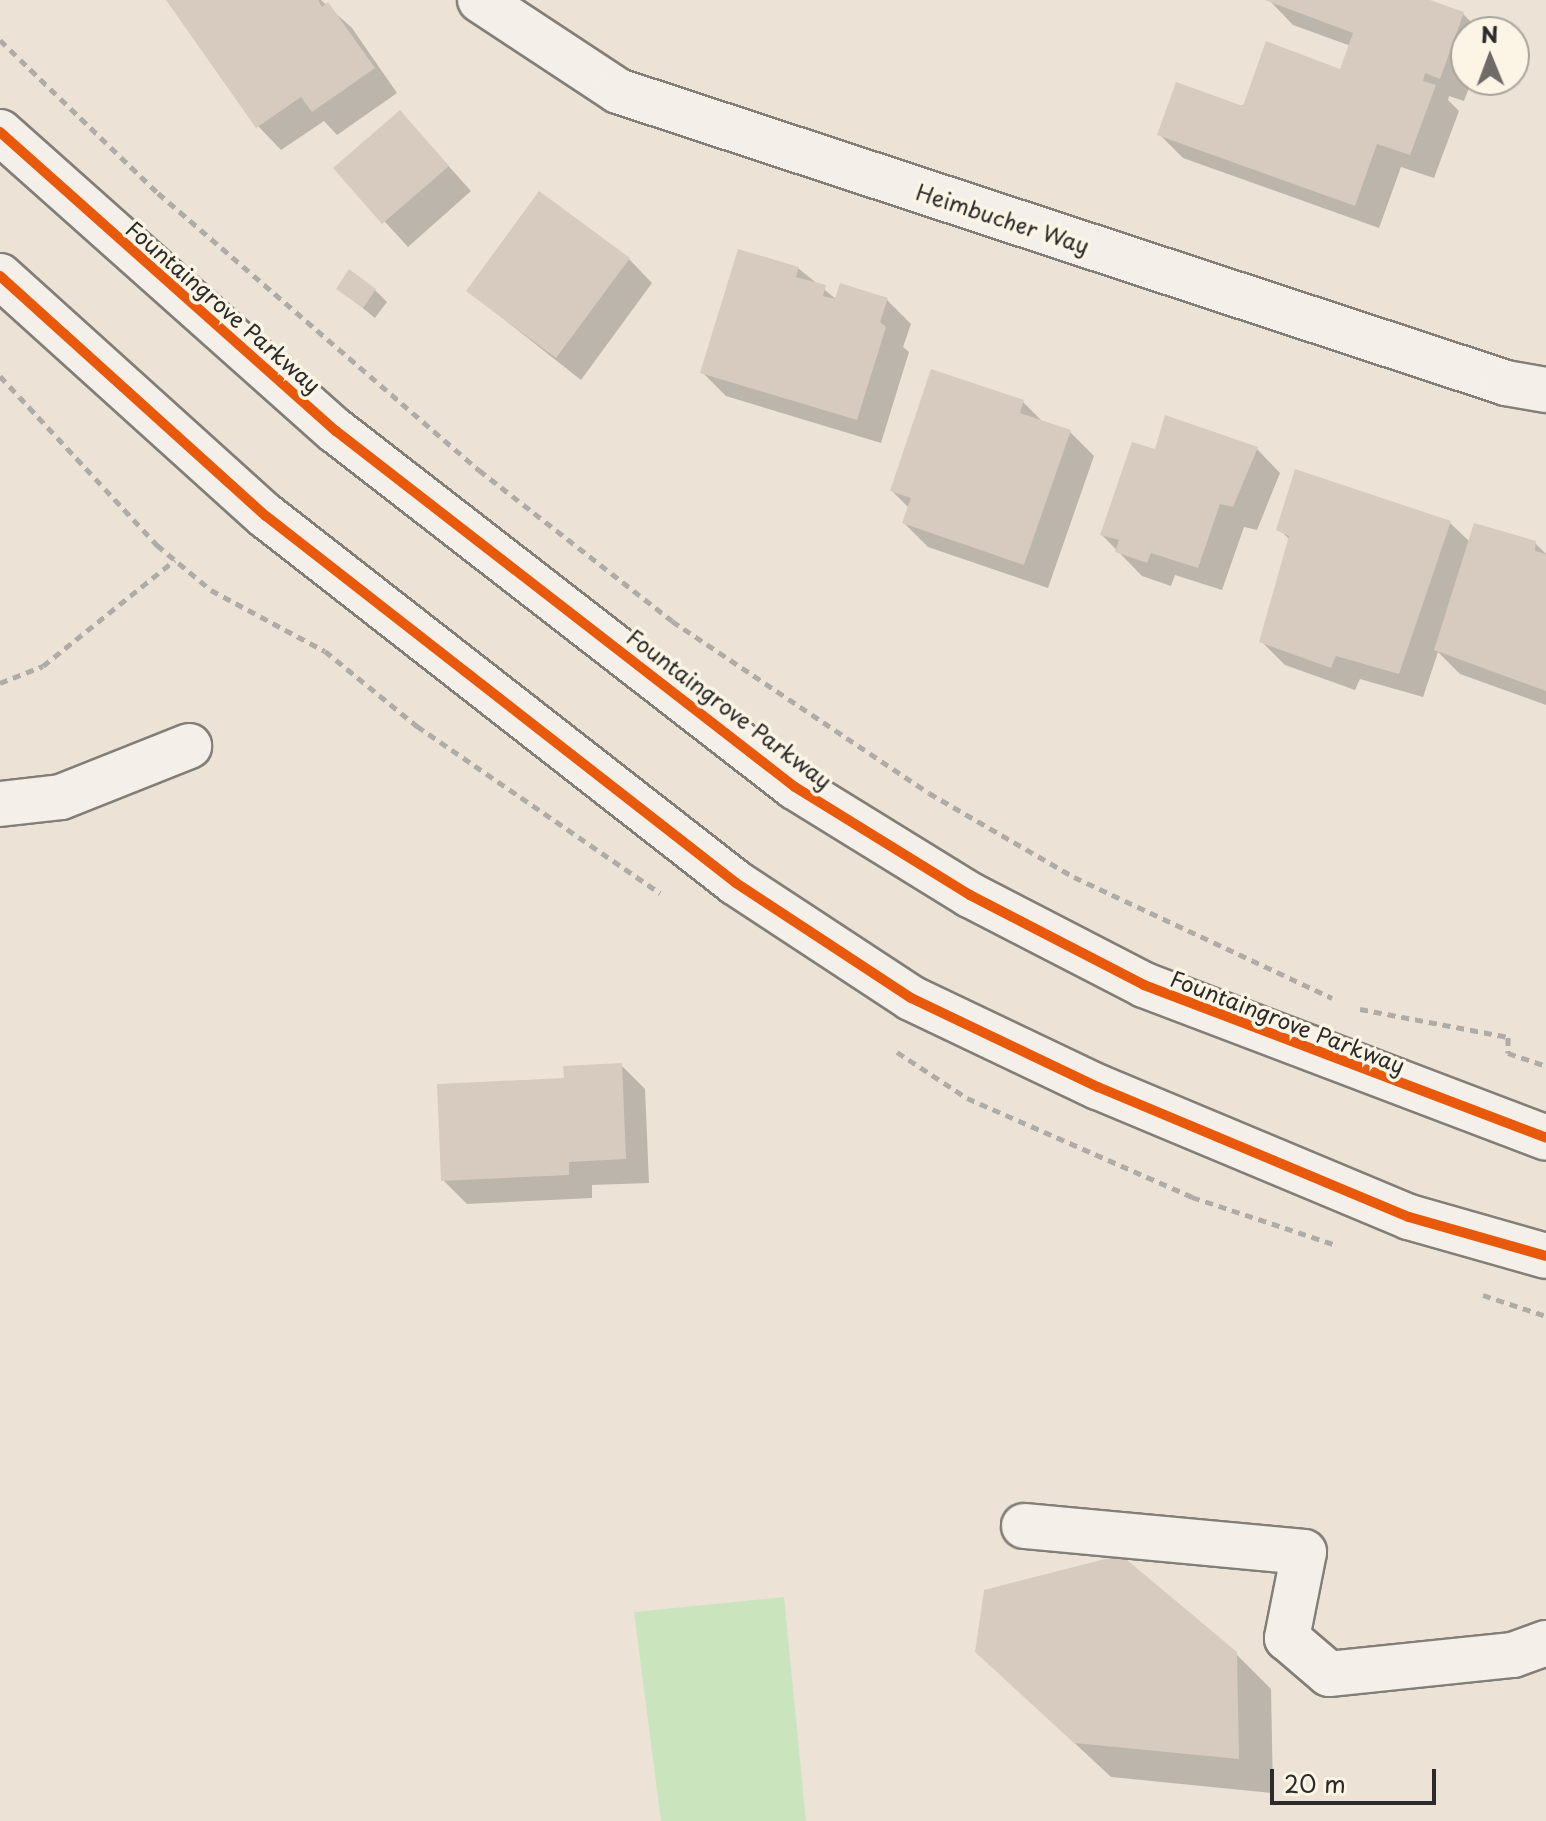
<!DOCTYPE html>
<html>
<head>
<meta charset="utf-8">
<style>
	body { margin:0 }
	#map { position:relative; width:1546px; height:1821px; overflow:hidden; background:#ece3d6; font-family:"Playpen Sans",sans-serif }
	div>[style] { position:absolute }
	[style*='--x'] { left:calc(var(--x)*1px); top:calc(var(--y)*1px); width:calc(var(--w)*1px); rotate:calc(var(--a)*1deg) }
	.green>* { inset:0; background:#cae5be }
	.shadow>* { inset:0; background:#0003 }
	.building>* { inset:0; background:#d6cbbe }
	.path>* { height:5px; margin-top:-2.5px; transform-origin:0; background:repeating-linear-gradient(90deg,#afaca7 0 8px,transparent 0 14px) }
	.roads { filter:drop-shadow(2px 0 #827e78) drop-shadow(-2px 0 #827e78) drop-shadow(0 2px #827e78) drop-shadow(0 -2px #827e78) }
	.minor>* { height:44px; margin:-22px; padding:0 22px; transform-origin:22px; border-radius:22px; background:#f4f0e9 }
	.major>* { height:44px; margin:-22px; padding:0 22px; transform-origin:22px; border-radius:22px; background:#f4f0e9 }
	.cycleway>* { height:10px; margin:-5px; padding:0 5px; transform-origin:5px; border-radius:5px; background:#e8590c }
	span { translate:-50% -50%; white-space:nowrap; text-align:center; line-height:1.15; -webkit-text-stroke:7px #fcf5e5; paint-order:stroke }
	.street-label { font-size:22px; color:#2b2b2b }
	.north { position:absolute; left:1450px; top:16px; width:80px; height:80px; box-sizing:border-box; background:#fcf5e5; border:2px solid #a8a49b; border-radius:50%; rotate:359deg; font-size:22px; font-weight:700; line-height:32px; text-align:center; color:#2b2b2b }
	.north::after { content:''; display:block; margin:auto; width:28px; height:36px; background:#6f6b67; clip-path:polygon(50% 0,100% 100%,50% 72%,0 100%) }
	.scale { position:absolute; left:1270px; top:1769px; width:166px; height:36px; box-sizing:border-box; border:4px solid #2b2b2b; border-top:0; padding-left:10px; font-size:24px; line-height:28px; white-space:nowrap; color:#2b2b2b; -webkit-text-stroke:6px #fcf5e5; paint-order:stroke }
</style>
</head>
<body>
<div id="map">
	<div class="green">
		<div style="clip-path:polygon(784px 1597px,806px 1821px,661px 1821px,634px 1612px)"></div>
	</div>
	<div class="shadow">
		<div style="clip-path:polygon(169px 0,321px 0,352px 28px,397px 93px,337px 135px,324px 121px,281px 150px,258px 126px)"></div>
		<div style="clip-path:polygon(1269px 0,1424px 0,1463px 14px,1481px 32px,1466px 32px,1466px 80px,1472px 80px,1464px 101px,1449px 96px,1448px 100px,1459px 111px,1434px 178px,1401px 167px,1379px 228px,1183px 158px,1159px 134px,1342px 71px,1351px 46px,1293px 25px)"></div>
		<div style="clip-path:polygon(400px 112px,471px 191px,408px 247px,336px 168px)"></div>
		<div style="clip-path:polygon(629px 259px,652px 283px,581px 380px,468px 291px)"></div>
		<div style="clip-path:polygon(798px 268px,837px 300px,887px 300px,911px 324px,903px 347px,909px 352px,881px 443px,726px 396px,702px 372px)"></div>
		<div style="clip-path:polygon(338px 288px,375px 290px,387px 302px,375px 318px)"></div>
		<div style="clip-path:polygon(1023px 402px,1045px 424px,1070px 432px,1094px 456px,1048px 588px,928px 547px,904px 523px,909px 508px,892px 491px)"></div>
		<div style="clip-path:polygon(1257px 449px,1280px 473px,1257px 530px,1244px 527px,1222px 590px,1175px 575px,1171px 586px,1142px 576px,1102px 535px,1156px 452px)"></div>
		<div style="clip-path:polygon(1450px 523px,1470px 542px,1535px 543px,1546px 554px,1546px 705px,1460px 674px,1438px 652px,1423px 697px,1360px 679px,1355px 690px,1285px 665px,1261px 641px,1290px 540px,1279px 529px)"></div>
		<div style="clip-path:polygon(621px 1065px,645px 1089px,649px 1183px,592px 1185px,592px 1198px,467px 1204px,443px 1180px,566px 1080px)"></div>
		<div style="clip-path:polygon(977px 1652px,1236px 1654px,1271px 1689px,1273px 1793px,1111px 1777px)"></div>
	</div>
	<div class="building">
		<div style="clip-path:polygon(166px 0,318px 0,322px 7px,328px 2px,375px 68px,312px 112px,301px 97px,256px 128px)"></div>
		<div style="clip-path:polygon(1265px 0,1430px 0,1464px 12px,1440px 79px,1425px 73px,1423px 81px,1436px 85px,1410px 155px,1377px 144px,1355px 206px,1157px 135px,1176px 82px,1243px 106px,1266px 41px,1340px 69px,1353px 33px)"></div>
		<div style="clip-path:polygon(400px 110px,449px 166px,382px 224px,333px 168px)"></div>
		<div style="clip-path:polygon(539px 191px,630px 258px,556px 358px,466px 291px)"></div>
		<div style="clip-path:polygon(738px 249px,799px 267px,796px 277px,826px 285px,823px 296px,835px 299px,840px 283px,888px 298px,880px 322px,886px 327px,857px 420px,700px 373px)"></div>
		<div style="clip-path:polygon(349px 269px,376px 289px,363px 308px,336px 289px)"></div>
		<div style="clip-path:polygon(931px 369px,1024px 400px,1020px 413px,1071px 430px,1024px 565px,902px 523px,911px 498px,890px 491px)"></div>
		<div style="clip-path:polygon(1165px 415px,1258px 447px,1233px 507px,1220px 504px,1198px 568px,1151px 553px,1147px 563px,1115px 552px,1119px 540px,1100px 535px,1132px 442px,1155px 449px)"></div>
		<div style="clip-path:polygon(1295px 469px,1451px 521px,1399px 674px,1336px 656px,1331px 668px,1259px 642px,1289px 536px,1276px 530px)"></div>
		<div style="clip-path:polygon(1474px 523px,1536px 541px,1535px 551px,1546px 554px,1546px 691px,1434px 650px)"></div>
		<div style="clip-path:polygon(622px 1063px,626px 1159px,569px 1162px,569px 1175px,441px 1181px,437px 1084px,564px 1078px,563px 1066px)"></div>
		<div style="clip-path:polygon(1121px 1555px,1237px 1652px,1239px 1759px,1074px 1743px,975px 1652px,984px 1590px)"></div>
	</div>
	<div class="path">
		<div style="--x:0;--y:40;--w:220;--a:44.1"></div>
		<div style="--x:158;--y:193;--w:424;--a:40.8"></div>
		<div style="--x:479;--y:470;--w:245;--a:38"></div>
		<div style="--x:672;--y:621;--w:309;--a:33.8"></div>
		<div style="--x:929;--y:793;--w:168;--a:30.1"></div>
		<div style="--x:1074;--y:877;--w:285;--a:25.1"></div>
		<div style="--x:0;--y:376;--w:231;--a:47.1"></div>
		<div style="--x:157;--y:545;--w:70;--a:39.8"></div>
		<div style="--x:211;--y:590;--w:129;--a:28.2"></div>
		<div style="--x:325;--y:651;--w:119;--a:39.2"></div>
		<div style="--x:417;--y:726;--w:295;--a:34.5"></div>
		<div style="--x:0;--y:683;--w:46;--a:-21.6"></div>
		<div style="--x:43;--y:666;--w:169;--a:-38.8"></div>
		<div style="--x:1360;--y:1009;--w:151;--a:10.7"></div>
		<div style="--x:1508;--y:1037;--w:16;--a:90"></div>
		<div style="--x:1508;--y:1053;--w:40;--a:18.9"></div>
		<div style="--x:897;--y:1052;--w:84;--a:33.3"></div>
		<div style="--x:967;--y:1098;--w:246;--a:23.7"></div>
		<div style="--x:1192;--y:1197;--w:149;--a:18.4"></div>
		<div style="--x:1483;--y:1295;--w:66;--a:18.4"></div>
	</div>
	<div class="roads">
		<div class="minor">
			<div style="--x:480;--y:0;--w:165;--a:33.4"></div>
			<div style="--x:618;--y:91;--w:935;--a:18.2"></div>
			<div style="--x:1506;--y:383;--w:41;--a:9.9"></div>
			<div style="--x:0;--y:804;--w:61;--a:-6.5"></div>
			<div style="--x:61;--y:797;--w:138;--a:-21.7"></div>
			<div style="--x:1024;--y:1526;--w:281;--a:5.3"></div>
			<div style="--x:1304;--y:1552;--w:88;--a:101.2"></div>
			<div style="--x:1287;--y:1638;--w:55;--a:40.6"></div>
			<div style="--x:1329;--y:1674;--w:185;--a:-5.9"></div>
			<div style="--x:1513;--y:1655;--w:35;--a:-20"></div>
		</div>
		<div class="major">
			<div style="--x:0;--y:132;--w:450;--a:41.7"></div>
			<div style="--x:336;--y:431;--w:581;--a:37.8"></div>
			<div style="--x:795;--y:787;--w:206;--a:31.7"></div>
			<div style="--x:970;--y:895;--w:196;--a:27.3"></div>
			<div style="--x:1144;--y:985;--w:430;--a:20.8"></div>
			<div style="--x:0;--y:276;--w:358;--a:42.1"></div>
			<div style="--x:266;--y:516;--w:596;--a:37.98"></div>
			<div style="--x:736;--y:883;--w:209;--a:33.3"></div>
			<div style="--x:911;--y:998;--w:207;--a:25.5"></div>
			<div style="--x:1098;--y:1087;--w:337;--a:22.7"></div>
			<div style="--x:1409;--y:1217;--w:142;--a:15.9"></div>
		</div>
	</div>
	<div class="cycleway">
		<div style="--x:0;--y:132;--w:450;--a:41.7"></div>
		<div style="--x:336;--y:431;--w:581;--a:37.8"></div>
		<div style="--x:795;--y:787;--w:206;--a:31.7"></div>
		<div style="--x:970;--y:895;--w:196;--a:27.3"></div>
		<div style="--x:1144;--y:985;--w:430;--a:20.8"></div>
		<div style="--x:0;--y:276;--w:358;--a:42.1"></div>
		<div style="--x:266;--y:516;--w:596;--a:37.98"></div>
		<div style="--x:736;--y:883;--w:209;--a:33.3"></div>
		<div style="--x:911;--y:998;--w:207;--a:25.5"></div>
		<div style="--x:1098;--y:1087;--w:337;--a:22.7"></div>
		<div style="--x:1409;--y:1217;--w:142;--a:15.9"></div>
	</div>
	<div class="street-label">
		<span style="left:1003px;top:218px;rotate:18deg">Heimbucher Way</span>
		<span style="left:224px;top:306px;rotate:41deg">Fountaingrove Parkway</span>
		<span style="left:730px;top:708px;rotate:37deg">Fountaingrove Parkway</span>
		<span style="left:1288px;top:1021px;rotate:21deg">Fountaingrove Parkway</span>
	</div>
	<div class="north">N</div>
	<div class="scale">20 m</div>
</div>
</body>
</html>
